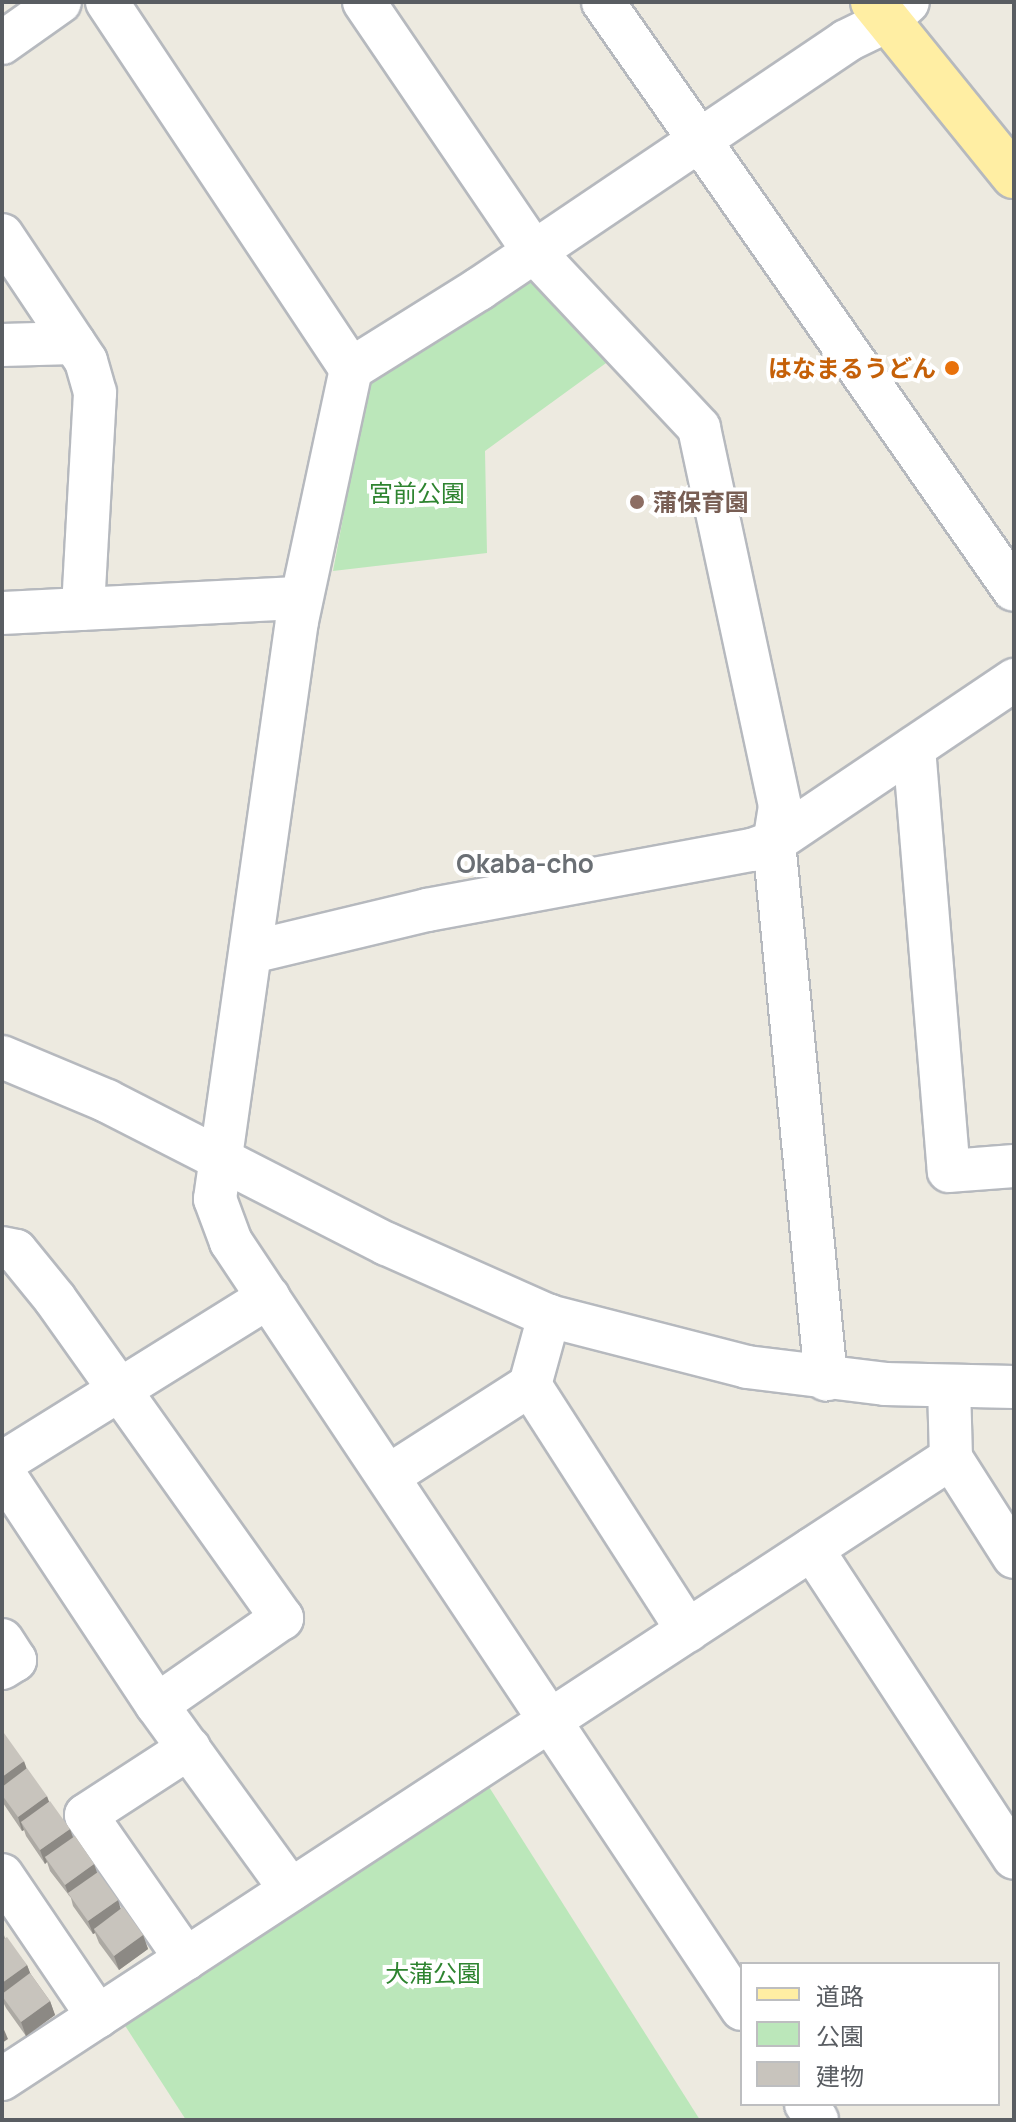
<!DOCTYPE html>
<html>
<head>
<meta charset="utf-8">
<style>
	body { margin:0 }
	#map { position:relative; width:1016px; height:2122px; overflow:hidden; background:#edeae0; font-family:Manrope,"Noto Sans JP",sans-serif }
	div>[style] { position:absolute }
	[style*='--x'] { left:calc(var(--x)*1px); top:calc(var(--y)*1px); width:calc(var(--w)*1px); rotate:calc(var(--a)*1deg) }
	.green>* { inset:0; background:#bbe7ba }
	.roads { filter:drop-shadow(2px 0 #b6b9be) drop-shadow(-2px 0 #b6b9be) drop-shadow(0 2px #b6b9be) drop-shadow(0 -2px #b6b9be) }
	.minor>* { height:42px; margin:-21px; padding:0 21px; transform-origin:21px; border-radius:21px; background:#fff }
	.major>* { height:44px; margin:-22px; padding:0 22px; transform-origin:22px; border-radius:22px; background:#ffeea3 }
	.wall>* { inset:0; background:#aca9a3 }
	.shaded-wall>* { inset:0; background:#8c8984 }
	.building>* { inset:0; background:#c8c4bd }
	.dots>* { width:22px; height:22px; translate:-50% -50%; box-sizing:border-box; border:4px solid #fff; border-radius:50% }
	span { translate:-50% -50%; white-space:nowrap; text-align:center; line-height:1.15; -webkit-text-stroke:8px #fff; paint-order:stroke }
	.food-label { font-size:24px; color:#c56008; font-weight:700 }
	.right { translate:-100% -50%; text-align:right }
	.park-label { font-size:24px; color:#2e8430 }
	.education-label { font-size:24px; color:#785e54; font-weight:700 }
	.left { translate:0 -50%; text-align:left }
	.neighbourhood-label { font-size:26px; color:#6a6f74; font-weight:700 }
	.frame { position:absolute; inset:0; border:4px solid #595d62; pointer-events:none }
	.legend { position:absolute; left:740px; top:1962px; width:260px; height:144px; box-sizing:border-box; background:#fff; border:2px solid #bdbec0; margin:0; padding:10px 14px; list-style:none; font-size:24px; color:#595d62 }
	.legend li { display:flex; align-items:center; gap:16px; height:40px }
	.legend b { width:40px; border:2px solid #bdbec0 }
</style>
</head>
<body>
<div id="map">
	<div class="green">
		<div style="clip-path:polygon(530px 274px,613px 358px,485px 451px,487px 553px,333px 571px,369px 380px)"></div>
		<div style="clip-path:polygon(477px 1768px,700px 2120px,186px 2120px,113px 2007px)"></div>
	</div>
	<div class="roads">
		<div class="minor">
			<div style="--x:107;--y:2;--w:441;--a:56.4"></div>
			<div style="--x:364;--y:2;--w:302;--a:55.8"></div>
			<div style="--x:534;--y:252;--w:241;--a:46.8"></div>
			<div style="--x:699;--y:428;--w:387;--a:77.9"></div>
			<div style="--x:780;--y:806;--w:36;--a:99"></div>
			<div style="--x:774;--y:842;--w:540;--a:84.47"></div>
			<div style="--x:603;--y:2;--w:717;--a:55.05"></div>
			<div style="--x:2;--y:43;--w:71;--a:-35.3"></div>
			<div style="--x:2;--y:235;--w:151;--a:56.3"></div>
			<div style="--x:86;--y:361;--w:33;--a:74"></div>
			<div style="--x:95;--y:393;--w:216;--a:93.2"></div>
			<div style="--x:2;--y:345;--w:72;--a:-1.6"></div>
			<div style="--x:2;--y:613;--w:299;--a:-2.9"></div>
			<div style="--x:914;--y:748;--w:424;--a:85.3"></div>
			<div style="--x:949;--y:1171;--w:65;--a:-4.4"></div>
			<div style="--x:252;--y:952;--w:180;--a:-13.5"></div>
			<div style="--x:427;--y:910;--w:330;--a:-10.5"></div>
			<div style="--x:752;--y:850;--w:23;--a:-20"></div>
			<div style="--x:774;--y:842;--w:290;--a:-34"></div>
			<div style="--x:2;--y:1057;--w:114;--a:22.7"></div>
			<div style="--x:107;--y:1101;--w:314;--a:27.1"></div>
			<div style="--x:387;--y:1244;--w:177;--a:24"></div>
			<div style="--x:549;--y:1316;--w:204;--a:14.4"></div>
			<div style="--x:747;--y:1367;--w:139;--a:7"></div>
			<div style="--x:885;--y:1384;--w:129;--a:1.3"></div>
			<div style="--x:2;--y:1248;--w:14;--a:12"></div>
			<div style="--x:16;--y:1251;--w:62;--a:50.9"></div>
			<div style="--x:55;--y:1299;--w:392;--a:54.6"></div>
			<div style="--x:282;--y:1618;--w:152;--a:145.2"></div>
			<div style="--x:157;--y:1705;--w:228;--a:54.1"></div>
			<div style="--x:530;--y:1385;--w:292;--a:57.3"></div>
			<div style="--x:951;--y:1458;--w:117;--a:57.5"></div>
			<div style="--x:2;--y:1463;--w:314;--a:-31.9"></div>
			<div style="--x:2;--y:1471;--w:281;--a:56.5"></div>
			<div style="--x:390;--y:1475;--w:166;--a:-32.7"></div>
			<div style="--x:530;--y:1385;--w:72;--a:-74.6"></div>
			<div style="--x:812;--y:1549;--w:369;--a:56.8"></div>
			<div style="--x:2;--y:1640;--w:24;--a:57"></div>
			<div style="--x:15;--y:1660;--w:15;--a:148"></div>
			<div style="--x:2;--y:1875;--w:171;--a:55.9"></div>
			<div style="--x:186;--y:1959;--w:175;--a:-124.8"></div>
			<div style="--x:86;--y:1815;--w:123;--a:-33"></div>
			<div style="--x:742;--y:2009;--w:922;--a:-123.67"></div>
			<div style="--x:231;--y:1242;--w:46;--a:-110.4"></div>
			<div style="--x:215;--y:1199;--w:584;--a:-81.93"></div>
			<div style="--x:297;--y:621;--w:258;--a:-77.9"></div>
			<div style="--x:351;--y:369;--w:151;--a:-32"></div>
			<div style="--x:479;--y:289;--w:443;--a:-34"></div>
			<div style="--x:846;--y:41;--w:46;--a:-26"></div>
			<div style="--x:887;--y:21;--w:28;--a:-42"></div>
			<div style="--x:2;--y:2079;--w:1134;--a:-33.2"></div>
			<div style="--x:951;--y:1458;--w:72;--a:-91.6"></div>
			<div style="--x:806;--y:2104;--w:19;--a:55"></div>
		</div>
		<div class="major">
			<div style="--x:873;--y:2;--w:224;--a:51"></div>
		</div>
	</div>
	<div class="wall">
		<div style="clip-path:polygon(2px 1732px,121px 1909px,143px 1935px,148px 1949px,119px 1970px,99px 1943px,95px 1933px,93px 1934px,73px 1906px,71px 1898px,50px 1871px,47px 1862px,45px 1864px,26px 1836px,24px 1830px,22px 1831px,3px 1803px)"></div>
		<div style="clip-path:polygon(2px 1929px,5px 1938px,27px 1965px,30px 1973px,50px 2001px,55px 2015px,26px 2036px,6px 2008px,2px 2000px)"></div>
	</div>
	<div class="shaded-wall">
		<div style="clip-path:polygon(24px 1761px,29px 1775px,2px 1794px,2px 1777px)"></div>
		<div style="clip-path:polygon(47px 1796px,52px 1810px,21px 1822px,24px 1830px,22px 1831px,18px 1817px)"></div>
		<div style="clip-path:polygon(70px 1829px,75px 1843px,45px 1857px,47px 1862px,45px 1864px,40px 1850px)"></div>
		<div style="clip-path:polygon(94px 1864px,99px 1878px,68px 1893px,70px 1899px,65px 1885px)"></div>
		<div style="clip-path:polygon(118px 1900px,122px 1913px,94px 1929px,95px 1933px,93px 1934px,88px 1921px)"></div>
		<div style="clip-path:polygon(143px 1935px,148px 1949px,119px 1970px,114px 1956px)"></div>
		<div style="clip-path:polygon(27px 1965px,32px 1978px,2px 1996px,2px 1983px)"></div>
		<div style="clip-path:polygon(50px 2001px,55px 2015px,26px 2036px,21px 2022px)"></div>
		<div style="clip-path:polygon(2px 2025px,8px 2039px,2px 2043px)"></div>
	</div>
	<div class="building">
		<div style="clip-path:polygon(4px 1733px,24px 1761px,2px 1777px,2px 1735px)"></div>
		<div style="clip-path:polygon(27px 1768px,47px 1796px,18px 1817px,2px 1795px,2px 1787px)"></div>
		<div style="clip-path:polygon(50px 1801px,70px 1829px,40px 1850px,21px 1822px)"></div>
		<div style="clip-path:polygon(75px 1836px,94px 1864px,65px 1885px,45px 1857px)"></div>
		<div style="clip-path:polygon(98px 1872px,118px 1900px,88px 1921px,68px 1893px)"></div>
		<div style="clip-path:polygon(123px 1907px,143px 1935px,114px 1956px,94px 1929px)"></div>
		<div style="clip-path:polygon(7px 1937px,27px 1965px,2px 1983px,2px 1940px)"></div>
		<div style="clip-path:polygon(30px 1973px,50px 2001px,21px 2022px,2px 1996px,2px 1994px)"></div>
	</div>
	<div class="dots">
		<div style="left:952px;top:368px;background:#e8710a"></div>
		<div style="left:637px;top:502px;background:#8d6e63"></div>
	</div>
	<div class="food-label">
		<span class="right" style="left:936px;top:368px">はなまるうどん</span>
	</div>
	<div class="park-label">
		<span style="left:417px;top:493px">宮前公園</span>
		<span style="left:433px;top:1973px">大蒲公園</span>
	</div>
	<div class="education-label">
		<span class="left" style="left:653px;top:502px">蒲保育園</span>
	</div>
	<div class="neighbourhood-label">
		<span style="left:525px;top:864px">Okaba-cho</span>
	</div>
	<div class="frame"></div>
	<ul class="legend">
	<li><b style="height:10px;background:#ffeea3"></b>道路</li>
	<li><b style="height:22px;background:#bbe7ba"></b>公園</li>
	<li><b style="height:22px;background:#c8c4bd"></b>建物</li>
	</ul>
</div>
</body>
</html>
